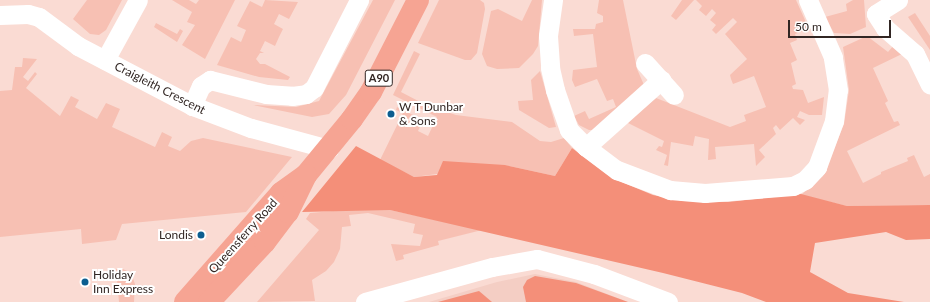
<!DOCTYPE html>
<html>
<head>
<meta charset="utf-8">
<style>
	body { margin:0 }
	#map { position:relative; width:930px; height:302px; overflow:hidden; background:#fadbd3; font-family:Lato,sans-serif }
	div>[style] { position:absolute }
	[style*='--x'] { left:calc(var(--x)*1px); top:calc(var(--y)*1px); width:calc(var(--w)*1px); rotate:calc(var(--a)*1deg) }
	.built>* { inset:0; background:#f4cec4 }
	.green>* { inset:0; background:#f7c0b3 }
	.forest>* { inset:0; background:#f48f79 }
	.minor>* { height:19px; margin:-9.5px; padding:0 9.5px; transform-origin:9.5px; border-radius:9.5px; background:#fff }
	.major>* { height:22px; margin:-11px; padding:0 11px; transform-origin:11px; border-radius:11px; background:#f6a493 }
	.dots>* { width:11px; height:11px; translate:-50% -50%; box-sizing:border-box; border:2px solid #fff; border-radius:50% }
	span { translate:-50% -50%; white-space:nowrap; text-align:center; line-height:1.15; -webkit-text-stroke:4px #fff; paint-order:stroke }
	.shield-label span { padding:1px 3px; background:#fff; border:1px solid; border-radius:3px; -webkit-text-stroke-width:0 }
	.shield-label { font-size:11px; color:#312623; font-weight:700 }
	.street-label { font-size:12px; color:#312623 }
	.poi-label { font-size:12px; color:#312623 }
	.left { translate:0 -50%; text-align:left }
	.right { translate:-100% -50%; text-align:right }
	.scale { position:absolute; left:788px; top:20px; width:103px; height:18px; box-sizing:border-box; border:2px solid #312623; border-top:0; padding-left:5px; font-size:12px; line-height:14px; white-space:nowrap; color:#312623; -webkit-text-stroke:3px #fff; paint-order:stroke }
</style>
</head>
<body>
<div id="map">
	<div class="built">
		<div style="clip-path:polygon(535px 274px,576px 282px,628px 302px,429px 302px,497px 282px)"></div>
	</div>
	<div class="green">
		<div style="clip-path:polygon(87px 0,122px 0,106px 30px,99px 35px,90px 34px,73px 19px)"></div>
		<div style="clip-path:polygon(172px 0,189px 0,196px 4px,199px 0,235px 0,205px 59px,182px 45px,195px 25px,187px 22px,192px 12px)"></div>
		<div style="clip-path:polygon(265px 0,298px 2px,289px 19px,279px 14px,274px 24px,283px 29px,279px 37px,275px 46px,265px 41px,260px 51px,264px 53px,260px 53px,256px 59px,260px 64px,265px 64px,290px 77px,288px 80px,259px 77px,217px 65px,231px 37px,241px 42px,246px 30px,237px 26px,250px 1px,262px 7px)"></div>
		<div style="clip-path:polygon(373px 0,395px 0,346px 95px,329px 114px,312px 117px,253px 105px,296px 107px,319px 101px)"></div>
		<div style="clip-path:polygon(439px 0,480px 0,484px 3px,485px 9px,477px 53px,471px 60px,465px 60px,418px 43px)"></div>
		<div style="clip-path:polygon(532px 0,542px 0,538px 46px,533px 54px,519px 68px,497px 69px,487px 66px,482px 54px,491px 11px,498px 9px,522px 21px)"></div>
		<div style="clip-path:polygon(599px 0,623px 0,637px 69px,644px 85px,593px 130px,589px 130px,579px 125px,574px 116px,585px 111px,589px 119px,616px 107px,613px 99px,607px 101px,597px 79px,575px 87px,572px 80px,573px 70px,597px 67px,593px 34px,574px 36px,573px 29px,595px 29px,596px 24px,603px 22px,603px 16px,597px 13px)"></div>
		<div style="clip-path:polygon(682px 0,694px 0,676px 20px,671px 16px)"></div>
		<div style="clip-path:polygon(696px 0,796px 0,809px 29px,795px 34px,797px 40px,790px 43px,797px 60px,791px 63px,796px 84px,792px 86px,793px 89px,803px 90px,808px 103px,824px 97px,822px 115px,809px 115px,800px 111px,797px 117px,805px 120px,800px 125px,793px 118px,780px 130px,776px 125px,773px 128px,776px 134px,759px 150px,765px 157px,756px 166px,754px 144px,715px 147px,716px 159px,708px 160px,709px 139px,695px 136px,693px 146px,671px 142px,668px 166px,664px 165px,667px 155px,656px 150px,659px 146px,662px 147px,664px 141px,626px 122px,656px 98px,730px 127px,746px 121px,744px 115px,766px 107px,754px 76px,733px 84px,731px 79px,730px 75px,747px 59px,725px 34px,737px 22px,733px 18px,716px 34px,712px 30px,716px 25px,710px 20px,716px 13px,712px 9px,706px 16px,699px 10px,702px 6px)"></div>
		<div style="clip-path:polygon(853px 0,864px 0,866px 27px,850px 34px,834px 33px,825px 17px,847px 11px,846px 4px)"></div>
		<div style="clip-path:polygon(915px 13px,930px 36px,930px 50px,908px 17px)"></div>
		<div style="clip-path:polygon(156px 23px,177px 34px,180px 29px,183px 31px,177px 42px,154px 27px)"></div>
		<div style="clip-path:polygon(867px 36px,888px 52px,894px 45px,902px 54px,873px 68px,888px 101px,885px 103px,894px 122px,898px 121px,900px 125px,847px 151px,863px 183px,881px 174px,881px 172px,908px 161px,907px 158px,914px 155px,924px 177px,930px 174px,930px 205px,847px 206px,801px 195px,823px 176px,844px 124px,849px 90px,843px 47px)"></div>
		<div style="clip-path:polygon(414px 51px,420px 54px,401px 92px,426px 105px,456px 115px,512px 122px,540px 141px,551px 142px,564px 138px,572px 148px,555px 176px,505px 165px,414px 177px,380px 160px,403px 113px,396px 110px,397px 107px,423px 120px,418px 131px,428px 136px,437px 117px,393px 95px)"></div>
		<div style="clip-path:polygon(23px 58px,37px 59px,23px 77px,28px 81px,35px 72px,37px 74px,26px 88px,60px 116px,71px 96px,79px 100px,75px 107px,97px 119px,106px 103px,120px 109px,112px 127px,155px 147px,162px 132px,172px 137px,168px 146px,180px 151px,191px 141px,203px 138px,292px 157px,246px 212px,122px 224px,116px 240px,82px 244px,81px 229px,0 237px,0 91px,12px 90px,15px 67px,22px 67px)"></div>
		<div style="clip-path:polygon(540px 71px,556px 127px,549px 128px,519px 110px,518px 101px,533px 100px,531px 80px)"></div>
		<div style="clip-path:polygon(357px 209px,390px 210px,482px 230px,438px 241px,439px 245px,403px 255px,404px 259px,396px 261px,391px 244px,420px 246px,423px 235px,413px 233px,415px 224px,368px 213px,349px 215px,351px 226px,342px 227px,340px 249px,334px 262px,326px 271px,312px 280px,315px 301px,257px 302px,319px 230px,306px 219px,310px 213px)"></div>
		<div style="clip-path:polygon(116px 269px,123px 269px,131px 273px,135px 284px,134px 302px,119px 302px)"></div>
	</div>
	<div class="forest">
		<div style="clip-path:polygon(356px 146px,414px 177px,437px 175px,443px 161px,505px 165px,555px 176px,572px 148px,612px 178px,653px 195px,683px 201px,728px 202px,801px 194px,847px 206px,930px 205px,930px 239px,906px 240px,886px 232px,815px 243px,810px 272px,848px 293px,904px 302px,766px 302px,742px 293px,663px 273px,390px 210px,302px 212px)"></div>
		<div style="clip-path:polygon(535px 276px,576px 283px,628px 302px,526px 302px,523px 287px,527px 280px)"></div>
		<div style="clip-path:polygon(479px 291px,492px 302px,438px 302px)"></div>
	</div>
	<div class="minor">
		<div style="--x:553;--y:0;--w:36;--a:98"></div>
		<div style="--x:548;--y:36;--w:32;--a:86"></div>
		<div style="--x:550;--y:68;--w:23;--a:77"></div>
		<div style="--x:555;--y:90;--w:42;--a:70.7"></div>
		<div style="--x:569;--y:130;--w:24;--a:45"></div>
		<div style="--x:586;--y:147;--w:39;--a:37"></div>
		<div style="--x:617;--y:170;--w:57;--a:20.7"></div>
		<div style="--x:670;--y:190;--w:35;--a:5"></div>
		<div style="--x:705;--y:193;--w:88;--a:-4.5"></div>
		<div style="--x:793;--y:186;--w:13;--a:-27"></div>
		<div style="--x:805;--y:180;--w:18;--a:-47"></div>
		<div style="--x:817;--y:167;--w:49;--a:-69.7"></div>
		<div style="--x:834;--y:121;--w:31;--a:-83"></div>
		<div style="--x:838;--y:90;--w:33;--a:-99"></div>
		<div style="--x:833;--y:57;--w:62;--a:-113.7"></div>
		<div style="--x:898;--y:0;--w:26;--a:148"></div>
		<div style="--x:876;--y:14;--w:17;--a:57"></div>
		<div style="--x:885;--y:28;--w:40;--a:41"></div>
		<div style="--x:915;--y:54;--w:34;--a:64"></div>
		<div style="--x:0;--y:15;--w:28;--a:-2"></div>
		<div style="--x:28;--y:14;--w:11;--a:15"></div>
		<div style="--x:39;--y:17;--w:49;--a:36.6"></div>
		<div style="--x:78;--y:46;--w:130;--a:27.6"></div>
		<div style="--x:193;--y:106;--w:62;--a:20.8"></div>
		<div style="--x:251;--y:128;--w:81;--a:15.1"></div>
		<div style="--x:105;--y:60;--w:68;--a:-61.2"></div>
		<div style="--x:645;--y:63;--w:43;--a:47.8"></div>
		<div style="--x:192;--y:106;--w:22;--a:-66"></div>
		<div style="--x:201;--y:86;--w:11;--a:-34"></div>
		<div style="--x:210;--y:80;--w:58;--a:14"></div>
		<div style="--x:266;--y:94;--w:26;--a:4"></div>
		<div style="--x:292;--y:96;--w:14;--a:-8"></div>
		<div style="--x:306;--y:94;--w:10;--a:-37"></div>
		<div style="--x:314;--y:88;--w:99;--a:-62.9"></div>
		<div style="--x:586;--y:147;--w:101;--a:-41.8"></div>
		<div style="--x:365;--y:302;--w:132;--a:-15.4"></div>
		<div style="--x:492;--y:267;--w:46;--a:-10.1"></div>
		<div style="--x:537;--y:259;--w:59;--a:14.7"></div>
		<div style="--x:594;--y:274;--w:79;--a:20.7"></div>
	</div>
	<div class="major">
		<div style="--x:185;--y:302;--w:145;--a:-48.6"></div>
		<div style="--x:281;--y:193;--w:31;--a:-36"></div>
		<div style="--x:306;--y:175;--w:72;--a:-50.6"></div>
		<div style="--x:352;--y:119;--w:33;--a:-55"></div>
		<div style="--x:371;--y:92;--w:103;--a:-62.9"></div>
		<div style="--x:209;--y:302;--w:82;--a:-47"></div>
		<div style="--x:265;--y:242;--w:38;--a:-53"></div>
		<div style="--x:288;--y:212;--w:41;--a:-64.1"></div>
	</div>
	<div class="dots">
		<div style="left:391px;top:114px;background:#0c5e90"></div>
		<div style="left:201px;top:235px;background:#0c5e90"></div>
		<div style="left:85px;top:282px;background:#0c5e90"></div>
	</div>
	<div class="shield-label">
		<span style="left:379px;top:78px">A90</span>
	</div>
	<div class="street-label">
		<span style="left:160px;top:88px;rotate:27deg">Craigleith Crescent</span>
		<span style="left:243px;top:236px;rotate:-48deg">Queensferry Road</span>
	</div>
	<div class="poi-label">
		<span class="left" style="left:399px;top:114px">W T Dunbar<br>&amp; Sons</span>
		<span class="right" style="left:193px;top:235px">Londis</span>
		<span class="left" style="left:93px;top:282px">Holiday<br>Inn Express</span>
	</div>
	<div class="scale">50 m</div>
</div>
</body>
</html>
